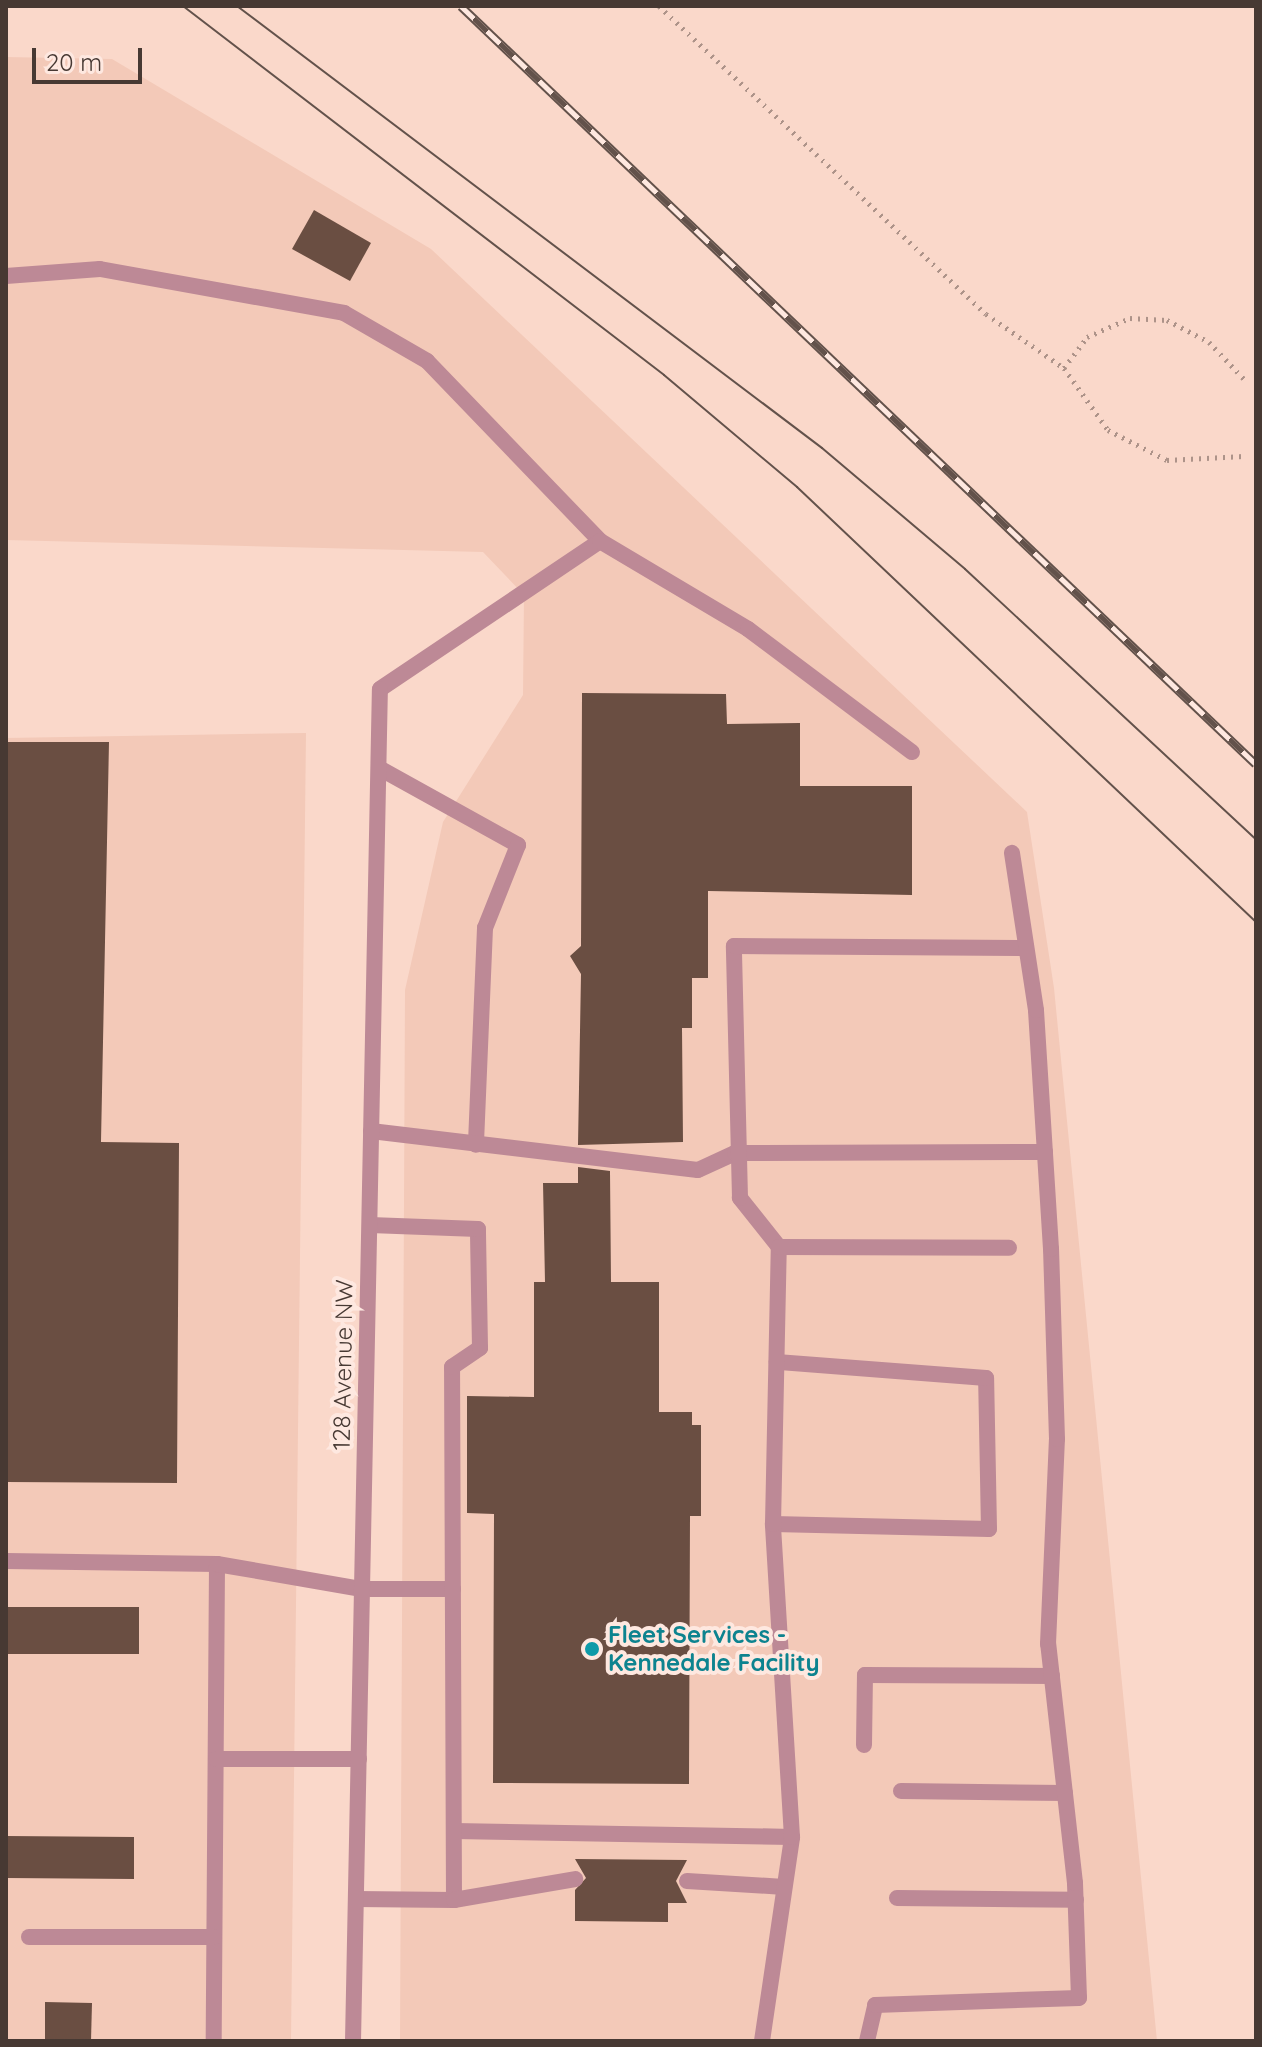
<!DOCTYPE html>
<html>
<head>
<meta charset="utf-8">
<style>
	body { margin:0 }
	#map { position:relative; width:1262px; height:2047px; overflow:hidden; background:#fad8ca; font-family:Quicksand,sans-serif }
	div>[style] { position:absolute }
	[style*='--x'] { left:calc(var(--x)*1px); top:calc(var(--y)*1px); width:calc(var(--w)*1px); rotate:calc(var(--a)*1deg) }
	.built>* { inset:0; background:#f3c9b8 }
	.building>* { inset:0; background:#6a4e42 }
	.path>* { height:5px; margin-top:-2.5px; transform-origin:0; background:repeating-linear-gradient(90deg,#ad9389 0 2px,transparent 0 8px) }
	.lane>* { height:16px; margin:-8px; padding:0 8px; transform-origin:8px; border-radius:8px; background:#bd8996 }
	.street>* { height:16px; margin:-8px; padding:0 8px; transform-origin:8px; border-radius:8px; background:#bd8996 }
	.tram>* { height:2px; margin:-1px; padding:0 1px; transform-origin:1px; border-radius:1px; background:#63524b }
	.rail>* { height:9px; margin-top:-4.5px; transform-origin:0; background:repeating-linear-gradient(90deg,#fee8e0 0 18px,#63524b 0 36px); box-sizing:border-box; border-block:2px solid #63524b }
	.dots>* { width:22px; height:22px; translate:-50% -50%; box-sizing:border-box; border:4px solid #fee8e0; border-radius:50% }
	span { translate:-50% -50%; white-space:nowrap; text-align:center; line-height:1.15; -webkit-text-stroke:8px #fee8e0; paint-order:stroke }
	.street-label { font-size:24px; color:#473933 }
	.culture-label { font-size:24px; color:#0d838f; font-weight:700 }
	.left { translate:0 -50%; text-align:left }
	.frame { position:absolute; inset:0; border:8px solid #473933; pointer-events:none }
	.scale { position:absolute; left:32px; top:48px; width:110px; height:36px; box-sizing:border-box; border:4px solid #473933; border-top:0; padding-left:10px; font-size:24px; line-height:28px; white-space:nowrap; color:#473933; -webkit-text-stroke:6px #fee8e0; paint-order:stroke }
</style>
</head>
<body>
<div id="map">
	<div class="built">
		<div style="clip-path:polygon(6px 57px,112px 59px,431px 249px,1027px 812px,1054px 988px,1157px 2041px,400px 2041px,405px 990px,443px 822px,523px 695px,524px 595px,483px 552px,6px 540px)"></div>
		<div style="clip-path:polygon(306px 733px,291px 2041px,6px 2041px,6px 738px)"></div>
	</div>
	<div class="building">
		<div style="clip-path:polygon(314px 210px,371px 243px,350px 281px,292px 249px)"></div>
		<div style="clip-path:polygon(582px 693px,726px 694px,727px 724px,800px 723px,800px 786px,912px 786px,912px 895px,708px 891px,708px 978px,692px 978px,692px 1028px,682px 1028px,683px 1142px,578px 1145px,581px 974px,570px 956px,581px 946px)"></div>
		<div style="clip-path:polygon(6px 742px,109px 742px,101px 1142px,179px 1143px,177px 1483px,6px 1482px)"></div>
		<div style="clip-path:polygon(578px 1167px,610px 1171px,611px 1282px,659px 1282px,659px 1412px,692px 1412px,692px 1425px,701px 1425px,701px 1516px,690px 1516px,689px 1784px,493px 1783px,494px 1514px,467px 1513px,467px 1396px,534px 1397px,534px 1282px,545px 1282px,543px 1183px,578px 1183px)"></div>
		<div style="clip-path:polygon(6px 1607px,139px 1607px,139px 1654px,6px 1654px)"></div>
		<div style="clip-path:polygon(6px 1836px,134px 1837px,134px 1879px,6px 1878px)"></div>
		<div style="clip-path:polygon(575px 1859px,687px 1860px,676px 1881px,687px 1903px,668px 1903px,668px 1922px,575px 1921px,575px 1890px,586px 1878px)"></div>
		<div style="clip-path:polygon(45px 2002px,92px 2003px,91px 2041px,45px 2041px)"></div>
	</div>
	<div class="path">
		<div style="--x:659;--y:6;--w:449;--a:43.3"></div>
		<div style="--x:986;--y:314;--w:95;--a:34.7"></div>
		<div style="--x:1064;--y:368;--w:76;--a:54.6"></div>
		<div style="--x:1108;--y:430;--w:66;--a:27"></div>
		<div style="--x:1167;--y:460;--w:77;--a:-3"></div>
		<div style="--x:1064;--y:368;--w:39;--a:-53"></div>
		<div style="--x:1087;--y:337;--w:47;--a:-23.8"></div>
		<div style="--x:1130;--y:318;--w:37;--a:3"></div>
		<div style="--x:1167;--y:320;--w:47;--a:27.6"></div>
		<div style="--x:1209;--y:342;--w:52;--a:46.5"></div>
		<div style="--x:1255;--y:1315;--w:1;--a:0"></div>
	</div>
	<div class="lane">
		<div style="--x:6;--y:276;--w:94;--a:-4.3"></div>
		<div style="--x:100;--y:269;--w:248;--a:10.2"></div>
		<div style="--x:344;--y:313;--w:96;--a:30"></div>
		<div style="--x:427;--y:361;--w:250;--a:46.1"></div>
		<div style="--x:380;--y:689;--w:265;--a:-33.9"></div>
		<div style="--x:600;--y:541;--w:172;--a:30.7"></div>
		<div style="--x:748;--y:629;--w:205;--a:36.9"></div>
		<div style="--x:379;--y:768;--w:159;--a:29"></div>
		<div style="--x:518;--y:845;--w:89;--a:111.7"></div>
		<div style="--x:485;--y:928;--w:217;--a:92.4"></div>
		<div style="--x:371;--y:1131;--w:329;--a:6.8"></div>
		<div style="--x:698;--y:1170;--w:41;--a:-24.7"></div>
		<div style="--x:735;--y:1153;--w:310;--a:-0.2"></div>
		<div style="--x:779;--y:1247;--w:63;--a:-128.5"></div>
		<div style="--x:740;--y:1198;--w:252;--a:-91.4"></div>
		<div style="--x:734;--y:946;--w:292;--a:0.4"></div>
		<div style="--x:773;--y:1524;--w:216;--a:1.3"></div>
		<div style="--x:989;--y:1529;--w:151;--a:-91.1"></div>
		<div style="--x:986;--y:1378;--w:210;--a:-175.6"></div>
		<div style="--x:6;--y:1561;--w:211;--a:0.8"></div>
		<div style="--x:217;--y:1564;--w:477;--a:90.4"></div>
		<div style="--x:217;--y:1564;--w:147;--a:9.8"></div>
		<div style="--x:362;--y:1589;--w:91;--a:0"></div>
		<div style="--x:864;--y:1745;--w:70;--a:-89.2"></div>
		<div style="--x:865;--y:1675;--w:187;--a:0.3"></div>
		<div style="--x:216;--y:1759;--w:143;--a:0"></div>
		<div style="--x:901;--y:1791;--w:164;--a:0.7"></div>
		<div style="--x:454;--y:1831;--w:338;--a:1"></div>
		<div style="--x:687;--y:1881;--w:97;--a:3.5"></div>
		<div style="--x:897;--y:1898;--w:179;--a:0.6"></div>
		<div style="--x:356;--y:1899;--w:98;--a:0.6"></div>
		<div style="--x:454;--y:1900;--w:533;--a:-90.21"></div>
		<div style="--x:452;--y:1367;--w:34;--a:-34"></div>
		<div style="--x:480;--y:1348;--w:119;--a:-91"></div>
		<div style="--x:478;--y:1229;--w:108;--a:-177.9"></div>
		<div style="--x:454;--y:1900;--w:123;--a:-9.8"></div>
		<div style="--x:29;--y:1937;--w:185;--a:0"></div>
		<div style="--x:762;--y:2041;--w:206;--a:-81.6"></div>
		<div style="--x:792;--y:1837;--w:314;--a:-93.5"></div>
		<div style="--x:773;--y:1524;--w:277;--a:-88.8"></div>
		<div style="--x:779;--y:1247;--w:230;--a:0.2"></div>
		<div style="--x:867;--y:2041;--w:37;--a:-77"></div>
		<div style="--x:875;--y:2005;--w:204;--a:-2"></div>
		<div style="--x:1079;--y:1998;--w:115;--a:-92"></div>
		<div style="--x:1075;--y:1883;--w:241;--a:-96.4"></div>
		<div style="--x:1048;--y:1644;--w:205;--a:-87.5"></div>
		<div style="--x:1057;--y:1439;--w:190;--a:-91.8"></div>
		<div style="--x:1051;--y:1249;--w:239;--a:-93.6"></div>
		<div style="--x:1036;--y:1010;--w:159;--a:-98.7"></div>
	</div>
	<div class="street">
		<div style="--x:353;--y:2041;--w:1352;--a:-88.86"></div>
	</div>
	<div class="tram">
		<div style="--x:183;--y:6;--w:606;--a:37.49"></div>
		<div style="--x:664;--y:375;--w:174;--a:40.1"></div>
		<div style="--x:797;--y:487;--w:632;--a:43.46"></div>
		<div style="--x:237;--y:6;--w:733;--a:37.07"></div>
		<div style="--x:822;--y:448;--w:187;--a:40.2"></div>
		<div style="--x:965;--y:569;--w:397;--a:42.9"></div>
	</div>
	<div class="rail">
		<div style="--x:461;--y:6;--w:1098;--a:43.64"></div>
	</div>
	<div class="dots">
		<div style="left:592px;top:1649px;background:#0f9aa8"></div>
	</div>
	<div class="street-label">
		<span style="left:343px;top:1365px;rotate:-89deg">128 Avenue NW</span>
	</div>
	<div class="culture-label">
		<span class="left" style="left:608px;top:1649px">Fleet Services -<br>Kennedale Facility</span>
	</div>
	<div class="frame"></div>
	<div class="scale">20 m</div>
</div>
</body>
</html>
